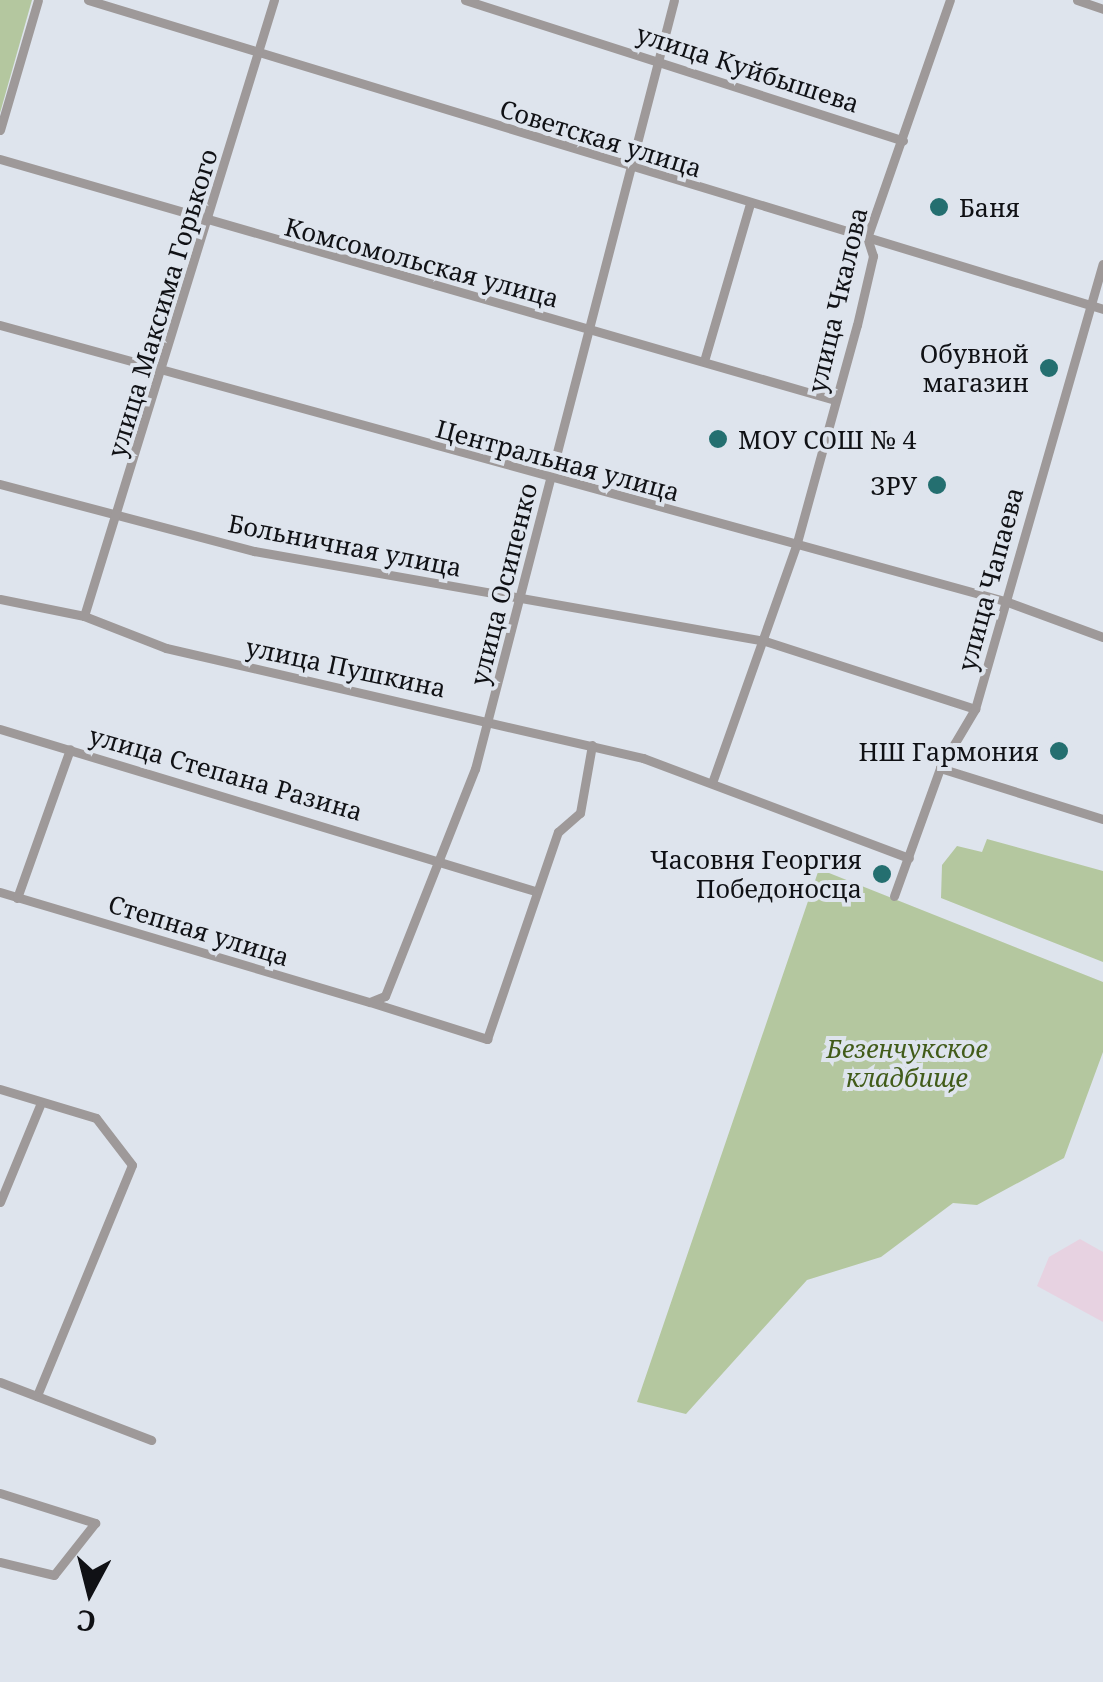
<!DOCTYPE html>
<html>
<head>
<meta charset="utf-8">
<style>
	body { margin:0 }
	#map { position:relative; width:1103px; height:1682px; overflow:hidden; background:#dee4ed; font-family:"Noto Serif",serif }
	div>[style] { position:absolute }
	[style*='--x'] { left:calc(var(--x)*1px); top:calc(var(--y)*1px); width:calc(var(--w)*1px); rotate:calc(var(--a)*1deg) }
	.industrial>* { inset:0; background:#e7d2e1 }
	.green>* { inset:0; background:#b4c79f }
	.minor>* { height:9px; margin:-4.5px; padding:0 4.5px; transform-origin:4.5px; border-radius:4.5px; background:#9e9999 }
	.dots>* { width:28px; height:28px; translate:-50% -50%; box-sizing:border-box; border:5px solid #dee4ed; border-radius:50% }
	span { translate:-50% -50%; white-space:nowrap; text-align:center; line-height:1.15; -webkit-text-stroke:8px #dee4ed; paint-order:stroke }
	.street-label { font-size:25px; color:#101115 }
	.poi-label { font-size:25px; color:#101115 }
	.left { translate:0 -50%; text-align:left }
	.right { translate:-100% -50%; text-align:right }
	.park-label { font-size:25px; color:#425c1a; font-style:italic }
	.north { position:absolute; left:40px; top:1542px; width:100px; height:100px; -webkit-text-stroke:8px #dee4ed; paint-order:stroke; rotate:187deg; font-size:28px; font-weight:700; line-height:40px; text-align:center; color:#101115 }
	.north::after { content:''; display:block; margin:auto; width:35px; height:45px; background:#101115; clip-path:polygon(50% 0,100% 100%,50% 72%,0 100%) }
</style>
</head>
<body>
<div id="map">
	<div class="industrial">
		<div style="clip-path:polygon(1080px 1239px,1103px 1252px,1103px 1322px,1037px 1286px,1049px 1257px)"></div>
	</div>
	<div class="green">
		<div style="clip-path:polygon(0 0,32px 0,0 113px)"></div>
		<div style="clip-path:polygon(987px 839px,1103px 871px,1103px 962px,941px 898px,942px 865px,957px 846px,982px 852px)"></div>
		<div style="clip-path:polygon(819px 869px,1103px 982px,1103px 1052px,1064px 1158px,977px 1205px,953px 1203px,881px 1257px,807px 1280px,686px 1414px,637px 1402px)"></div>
	</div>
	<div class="minor">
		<div style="--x:88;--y:0;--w:1061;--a:16.93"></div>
		<div style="--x:465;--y:0;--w:460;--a:17.8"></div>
		<div style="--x:1077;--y:0;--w:28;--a:19"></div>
		<div style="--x:0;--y:130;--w:135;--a:-73.7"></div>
		<div style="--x:0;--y:159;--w:869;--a:16.1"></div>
		<div style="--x:0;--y:325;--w:1042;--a:15.36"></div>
		<div style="--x:1005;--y:601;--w:104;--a:20.2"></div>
		<div style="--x:704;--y:361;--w:164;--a:-73.7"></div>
		<div style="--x:0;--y:484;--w:263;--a:14.8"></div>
		<div style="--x:254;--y:551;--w:519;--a:9.99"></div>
		<div style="--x:765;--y:641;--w:221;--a:17.9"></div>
		<div style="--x:0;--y:599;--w:86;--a:11.4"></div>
		<div style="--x:84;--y:616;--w:88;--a:21.3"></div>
		<div style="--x:166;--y:648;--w:490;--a:13"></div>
		<div style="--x:643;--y:758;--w:284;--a:20.6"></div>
		<div style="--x:84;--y:616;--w:645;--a:-72.86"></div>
		<div style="--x:0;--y:729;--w:559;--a:16.85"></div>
		<div style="--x:940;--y:768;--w:171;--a:17.4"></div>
		<div style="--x:713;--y:780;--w:248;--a:-70.5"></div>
		<div style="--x:796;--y:546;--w:229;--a:-74.6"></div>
		<div style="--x:857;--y:325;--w:71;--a:-76.9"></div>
		<div style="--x:873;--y:256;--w:19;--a:-108"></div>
		<div style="--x:867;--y:238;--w:252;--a:-70.8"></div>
		<div style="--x:0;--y:892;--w:386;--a:16.6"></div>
		<div style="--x:370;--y:1002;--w:16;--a:-22"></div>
		<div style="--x:385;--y:996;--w:244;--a:-68.4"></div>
		<div style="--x:475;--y:769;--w:794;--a:-75.49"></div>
		<div style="--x:894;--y:896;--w:136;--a:-70.2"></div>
		<div style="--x:940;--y:768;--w:69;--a:-59.3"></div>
		<div style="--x:975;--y:709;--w:463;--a:-74"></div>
		<div style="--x:17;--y:898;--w:158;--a:-70.4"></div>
		<div style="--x:373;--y:1003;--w:120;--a:17.5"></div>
		<div style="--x:487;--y:1039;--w:219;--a:-71.1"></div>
		<div style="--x:558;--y:832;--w:29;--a:-41"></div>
		<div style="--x:580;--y:813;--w:69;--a:-80"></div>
		<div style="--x:0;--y:1089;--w:100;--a:16.8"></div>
		<div style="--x:96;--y:1118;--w:59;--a:52.5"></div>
		<div style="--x:132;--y:1165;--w:250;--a:112.4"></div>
		<div style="--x:0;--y:1202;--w:105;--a:-67.6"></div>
		<div style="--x:0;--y:1382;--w:162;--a:21"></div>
		<div style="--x:0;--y:1493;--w:100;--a:17.5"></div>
		<div style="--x:95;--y:1523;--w:66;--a:128.3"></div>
		<div style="--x:54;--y:1575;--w:56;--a:-166.5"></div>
	</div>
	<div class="dots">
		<div style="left:939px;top:207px;background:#246f70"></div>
		<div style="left:1049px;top:368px;background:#246f70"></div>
		<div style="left:718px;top:439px;background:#246f70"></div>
		<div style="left:937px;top:485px;background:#246f70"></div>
		<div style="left:1059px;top:751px;background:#246f70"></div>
		<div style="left:882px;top:874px;background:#246f70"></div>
	</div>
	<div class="street-label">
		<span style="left:748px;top:68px;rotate:18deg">улица Куйбышева</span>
		<span style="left:601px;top:138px;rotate:17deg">Советская улица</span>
		<span style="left:422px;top:262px;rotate:15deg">Комсомольская улица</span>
		<span style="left:837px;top:300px;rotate:-77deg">улица Чкалова</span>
		<span style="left:162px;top:303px;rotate:-73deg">улица Максима Горького</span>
		<span style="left:558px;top:460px;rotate:15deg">Центральная улица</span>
		<span style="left:345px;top:545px;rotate:11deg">Больничная улица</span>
		<span style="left:990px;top:579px;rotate:-75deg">улица Чапаева</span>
		<span style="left:503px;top:584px;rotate:-76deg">улица Осипенко</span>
		<span style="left:346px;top:667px;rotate:12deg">улица Пушкина</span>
		<span style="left:226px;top:773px;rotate:16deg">улица Степана Разина</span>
		<span style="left:199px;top:930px;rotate:17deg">Степная улица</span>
	</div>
	<div class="poi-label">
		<span class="left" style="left:959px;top:207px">Баня</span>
		<span class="right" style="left:1029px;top:368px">Обувной<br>магазин</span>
		<span class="left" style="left:738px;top:439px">МОУ СОШ № 4</span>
		<span class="right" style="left:917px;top:485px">ЗРУ</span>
		<span class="right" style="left:1039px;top:751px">НШ Гармония</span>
		<span class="right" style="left:862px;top:874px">Часовня Георгия<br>Победоносца</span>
	</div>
	<div class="park-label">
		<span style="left:907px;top:1063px">Безенчукское<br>кладбище</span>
	</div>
	<div class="north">С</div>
</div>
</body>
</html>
